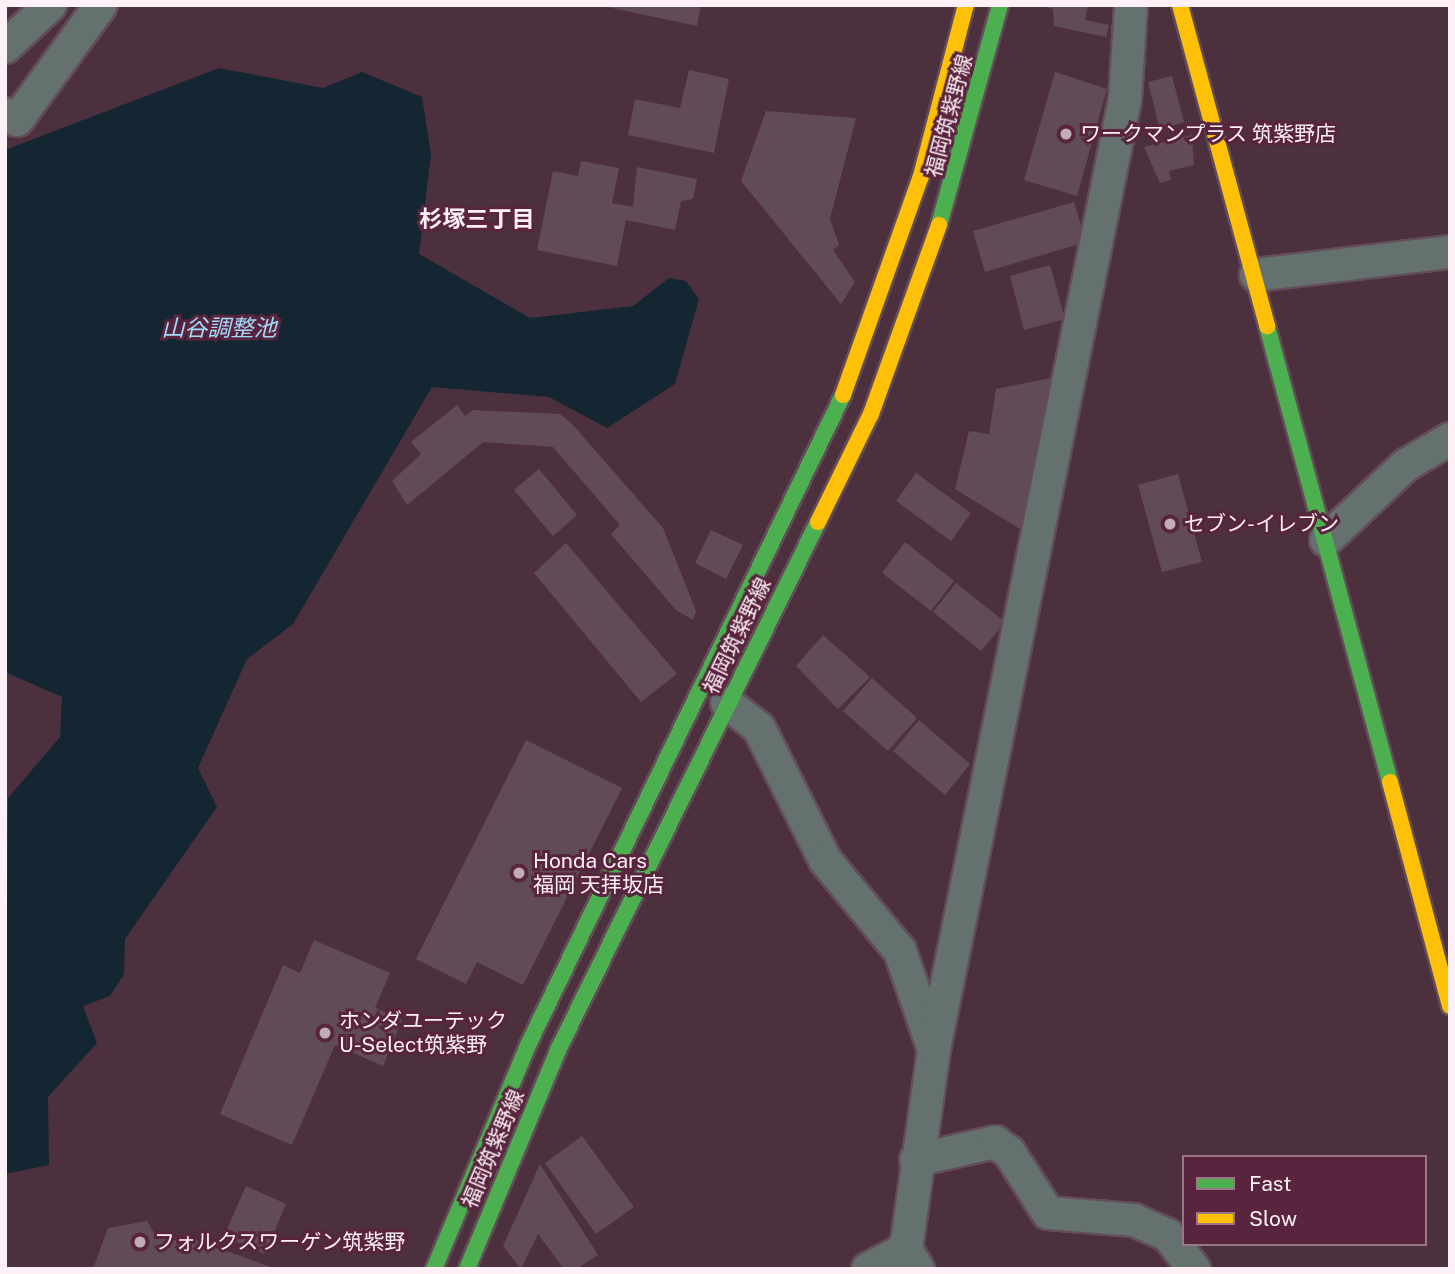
<!DOCTYPE html>
<html>
<head>
<meta charset="utf-8">
<style>
	body { margin:0 }
	#map { position:relative; width:1455px; height:1274px; overflow:hidden; background:#4d303e; font-family:"Public Sans","Noto Sans JP",sans-serif }
	div>[style] { position:absolute }
	[style*='--x'] { left:calc(var(--x)*1px); top:calc(var(--y)*1px); width:calc(var(--w)*1px); rotate:calc(var(--a)*1deg) }
	.water>* { inset:0; background:#132631 }
	.building>* { inset:0; background:#614b59 }
	.roads { filter:drop-shadow(2px 0 #634d58) drop-shadow(-2px 0 #634d58) drop-shadow(0 2px #634d58) drop-shadow(0 -2px #634d58) }
	.street>* { height:32px; margin:-16px; padding:0 16px; transform-origin:16px; border-radius:16px; background:#65716e }
	.fast>* { height:16px; margin:-8px; padding:0 8px; transform-origin:8px; border-radius:8px; background:#4caf50 }
	.slow>* { height:16px; margin:-8px; padding:0 8px; transform-origin:8px; border-radius:8px; background:#ffc107 }
	.dots>* { width:19px; height:19px; translate:-50% -50%; box-sizing:border-box; border:4px solid #59243e; border-radius:50% }
	span { translate:-50% -50%; white-space:nowrap; text-align:center; line-height:1.15; -webkit-text-stroke:6px #59243e; paint-order:stroke }
	.street-label { font-size:21px; color:#fef0f6 }
	.poi-label { font-size:21px; color:#fef0f6 }
	.left { translate:0 -50%; text-align:left }
	.neighbourhood-label { font-size:23px; color:#fef0f6; font-weight:700 }
	.water-label { font-size:23px; color:#a0daf9; font-style:italic }
	.frame { position:absolute; inset:0; border:7px solid #fef0f6; pointer-events:none }
	.legend { position:absolute; left:1182px; top:1155px; width:245px; height:91px; box-sizing:border-box; background:#59243e; border:2px solid #9b7688; margin:0; padding:9px 12px; list-style:none; font-size:21px; color:#fef0f6 }
	.legend li { display:flex; align-items:center; gap:14px; height:35px }
	.legend b { width:35px; border:2px solid #9b7688 }
</style>
</head>
<body>
<div id="map">
	<div class="water">
		<div style="clip-path:polygon(219px 68px,323px 88px,362px 72px,422px 97px,431px 154px,419px 254px,530px 318px,633px 306px,669px 278px,686px 281px,699px 299px,675px 384px,607px 428px,549px 397px,432px 387px,293px 624px,247px 659px,198px 768px,217px 807px,125px 939px,124px 974px,110px 996px,83px 1006px,97px 1043px,48px 1097px,49px 1165px,5px 1174px,8px 798px,60px 737px,62px 697px,5px 672px,5px 150px)"></div>
	</div>
	<div class="building">
		<div style="clip-path:polygon(598px 5px,701px 5px,697px 26px)"></div>
		<div style="clip-path:polygon(1038px 5px,1088px 6px,1085px 20px,1109px 25px,1106px 37px,1054px 26px,1053px 9px)"></div>
		<div style="clip-path:polygon(689px 70px,729px 79px,714px 153px,628px 135px,635px 99px,680px 108px)"></div>
		<div style="clip-path:polygon(1055px 72px,1107px 89px,1077px 196px,1024px 180px)"></div>
		<div style="clip-path:polygon(1172px 76px,1184px 122px,1160px 130px,1148px 82px)"></div>
		<div style="clip-path:polygon(766px 111px,856px 118px,830px 219px,839px 245px,833px 250px,855px 282px,841px 304px,741px 181px)"></div>
		<div style="clip-path:polygon(1192px 135px,1194px 165px,1169px 171px,1171px 180px,1160px 183px,1144px 147px)"></div>
		<div style="clip-path:polygon(581px 161px,619px 168px,612px 203px,633px 207px,637px 167px,697px 179px,693px 199px,681px 201px,675px 230px,626px 220px,617px 266px,537px 250px,553px 171px,578px 176px)"></div>
		<div style="clip-path:polygon(1074px 202px,1086px 242px,985px 272px,973px 231px)"></div>
		<div style="clip-path:polygon(1050px 265px,1065px 319px,1024px 330px,1010px 276px)"></div>
		<div style="clip-path:polygon(1055px 377px,1028px 534px,955px 489px,969px 431px,989px 434px,996px 389px)"></div>
		<div style="clip-path:polygon(457px 405px,465px 416px,473px 410px,560px 414px,573px 425px,663px 528px,696px 611px,693px 620px,676px 610px,611px 534px,620px 525px,553px 447px,483px 442px,407px 505px,392px 481px,421px 454px,411px 442px)"></div>
		<div style="clip-path:polygon(539px 469px,577px 515px,553px 536px,514px 490px)"></div>
		<div style="clip-path:polygon(916px 473px,971px 513px,951px 541px,896px 501px)"></div>
		<div style="clip-path:polygon(1178px 474px,1202px 562px,1162px 572px,1138px 485px)"></div>
		<div style="clip-path:polygon(711px 530px,743px 545px,726px 579px,695px 563px)"></div>
		<div style="clip-path:polygon(905px 542px,954px 581px,931px 611px,882px 573px)"></div>
		<div style="clip-path:polygon(566px 543px,677px 674px,641px 702px,534px 573px)"></div>
		<div style="clip-path:polygon(956px 583px,1005px 622px,981px 651px,933px 612px)"></div>
		<div style="clip-path:polygon(823px 635px,870px 677px,838px 709px,796px 666px)"></div>
		<div style="clip-path:polygon(872px 678px,917px 718px,888px 751px,843px 711px)"></div>
		<div style="clip-path:polygon(919px 720px,970px 764px,945px 795px,893px 751px)"></div>
		<div style="clip-path:polygon(526px 740px,622px 788px,523px 985px,477px 962px,466px 984px,416px 959px)"></div>
		<div style="clip-path:polygon(314px 940px,390px 973px,375px 1008px,402px 1020px,383px 1066px,335px 1045px,292px 1145px,220px 1114px,283px 965px,300px 973px)"></div>
		<div style="clip-path:polygon(582px 1136px,634px 1207px,596px 1234px,545px 1163px)"></div>
		<div style="clip-path:polygon(540px 1164px,598px 1255px,576px 1269px,564px 1269px,538px 1234px,521px 1269px,503px 1246px)"></div>
		<div style="clip-path:polygon(246px 1186px,286px 1204px,265px 1254px,224px 1236px)"></div>
		<div style="clip-path:polygon(147px 1221px,154px 1233px,188px 1245px,191px 1238px,276px 1269px,93px 1269px,108px 1228px)"></div>
	</div>
	<div class="roads">
		<div class="street">
			<div style="--x:5;--y:47;--w:62;--a:-43"></div>
			<div style="--x:5;--y:114;--w:13;--a:27"></div>
			<div style="--x:17;--y:120;--w:142;--a:-53.9"></div>
			<div style="--x:1256;--y:275;--w:195;--a:-6.8"></div>
			<div style="--x:1326;--y:540;--w:110;--a:-43.2"></div>
			<div style="--x:1406;--y:465;--w:51;--a:-30.6"></div>
			<div style="--x:727;--y:703;--w:41;--a:38"></div>
			<div style="--x:759;--y:728;--w:148;--a:63.4"></div>
			<div style="--x:825;--y:860;--w:118;--a:50.5"></div>
			<div style="--x:900;--y:951;--w:102;--a:71"></div>
			<div style="--x:916;--y:1160;--w:81;--a:-12.8"></div>
			<div style="--x:995;--y:1142;--w:17;--a:36"></div>
			<div style="--x:1009;--y:1152;--w:72;--a:57.4"></div>
			<div style="--x:1048;--y:1213;--w:86;--a:4.7"></div>
			<div style="--x:1134;--y:1220;--w:37;--a:24"></div>
			<div style="--x:1168;--y:1235;--w:43;--a:52.6"></div>
			<div style="--x:868;--y:1269;--w:43;--a:-27.8"></div>
			<div style="--x:918;--y:1269;--w:23;--a:-121"></div>
			<div style="--x:906;--y:1249;--w:202;--a:-82"></div>
			<div style="--x:934;--y:1049;--w:969;--a:-78.63"></div>
			<div style="--x:1125;--y:99;--w:94;--a:-86.3"></div>
		</div>
		<div class="fast">
			<div style="--x:939;--y:225;--w:228;--a:-74.5"></div>
			<div style="--x:1267;--y:326;--w:472;--a:74.9"></div>
			<div style="--x:434;--y:1269;--w:243;--a:-67.2"></div>
			<div style="--x:528;--y:1045;--w:722;--a:-64.14"></div>
			<div style="--x:467;--y:1269;--w:237;--a:-67.4"></div>
			<div style="--x:558;--y:1050;--w:589;--a:-63.78"></div>
		</div>
		<div class="slow">
			<div style="--x:1180;--y:5;--w:333;--a:74.8"></div>
			<div style="--x:843;--y:395;--w:232;--a:-70.4"></div>
			<div style="--x:921;--y:176;--w:177;--a:-75.3"></div>
			<div style="--x:818;--y:522;--w:120;--a:-63.9"></div>
			<div style="--x:871;--y:414;--w:201;--a:-70.2"></div>
			<div style="--x:1390;--y:782;--w:232;--a:75"></div>
		</div>
	</div>
	<div class="dots">
		<div style="left:1066px;top:134px;background:#c0adb6"></div>
		<div style="left:1170px;top:524px;background:#c0adb6"></div>
		<div style="left:519px;top:873px;background:#c0adb6"></div>
		<div style="left:325px;top:1033px;background:#c0adb6"></div>
		<div style="left:140px;top:1242px;background:#c0adb6"></div>
	</div>
	<div class="street-label">
		<span style="left:949px;top:116px;rotate:-75deg">福岡筑紫野線</span>
		<span style="left:737px;top:636px;rotate:-64deg">福岡筑紫野線</span>
		<span style="left:493px;top:1149px;rotate:-67deg">福岡筑紫野線</span>
	</div>
	<div class="poi-label">
		<span class="left" style="left:1080px;top:134px">ワークマンプラス 筑紫野店</span>
		<span class="left" style="left:1184px;top:524px">セブン-イレブン</span>
		<span class="left" style="left:533px;top:873px">Honda Cars<br>福岡 天拝坂店</span>
		<span class="left" style="left:339px;top:1033px">ホンダユーテック<br>U-Select筑紫野</span>
		<span class="left" style="left:154px;top:1242px">フォルクスワーゲン筑紫野</span>
	</div>
	<div class="neighbourhood-label">
		<span style="left:477px;top:219px">杉塚三丁目</span>
	</div>
	<div class="water-label">
		<span style="left:219px;top:328px">山谷調整池</span>
	</div>
	<div class="frame"></div>
	<ul class="legend">
	<li><b style="height:9px;background:#4caf50"></b>Fast</li>
	<li><b style="height:9px;background:#ffc107"></b>Slow</li>
	</ul>
</div>
</body>
</html>
